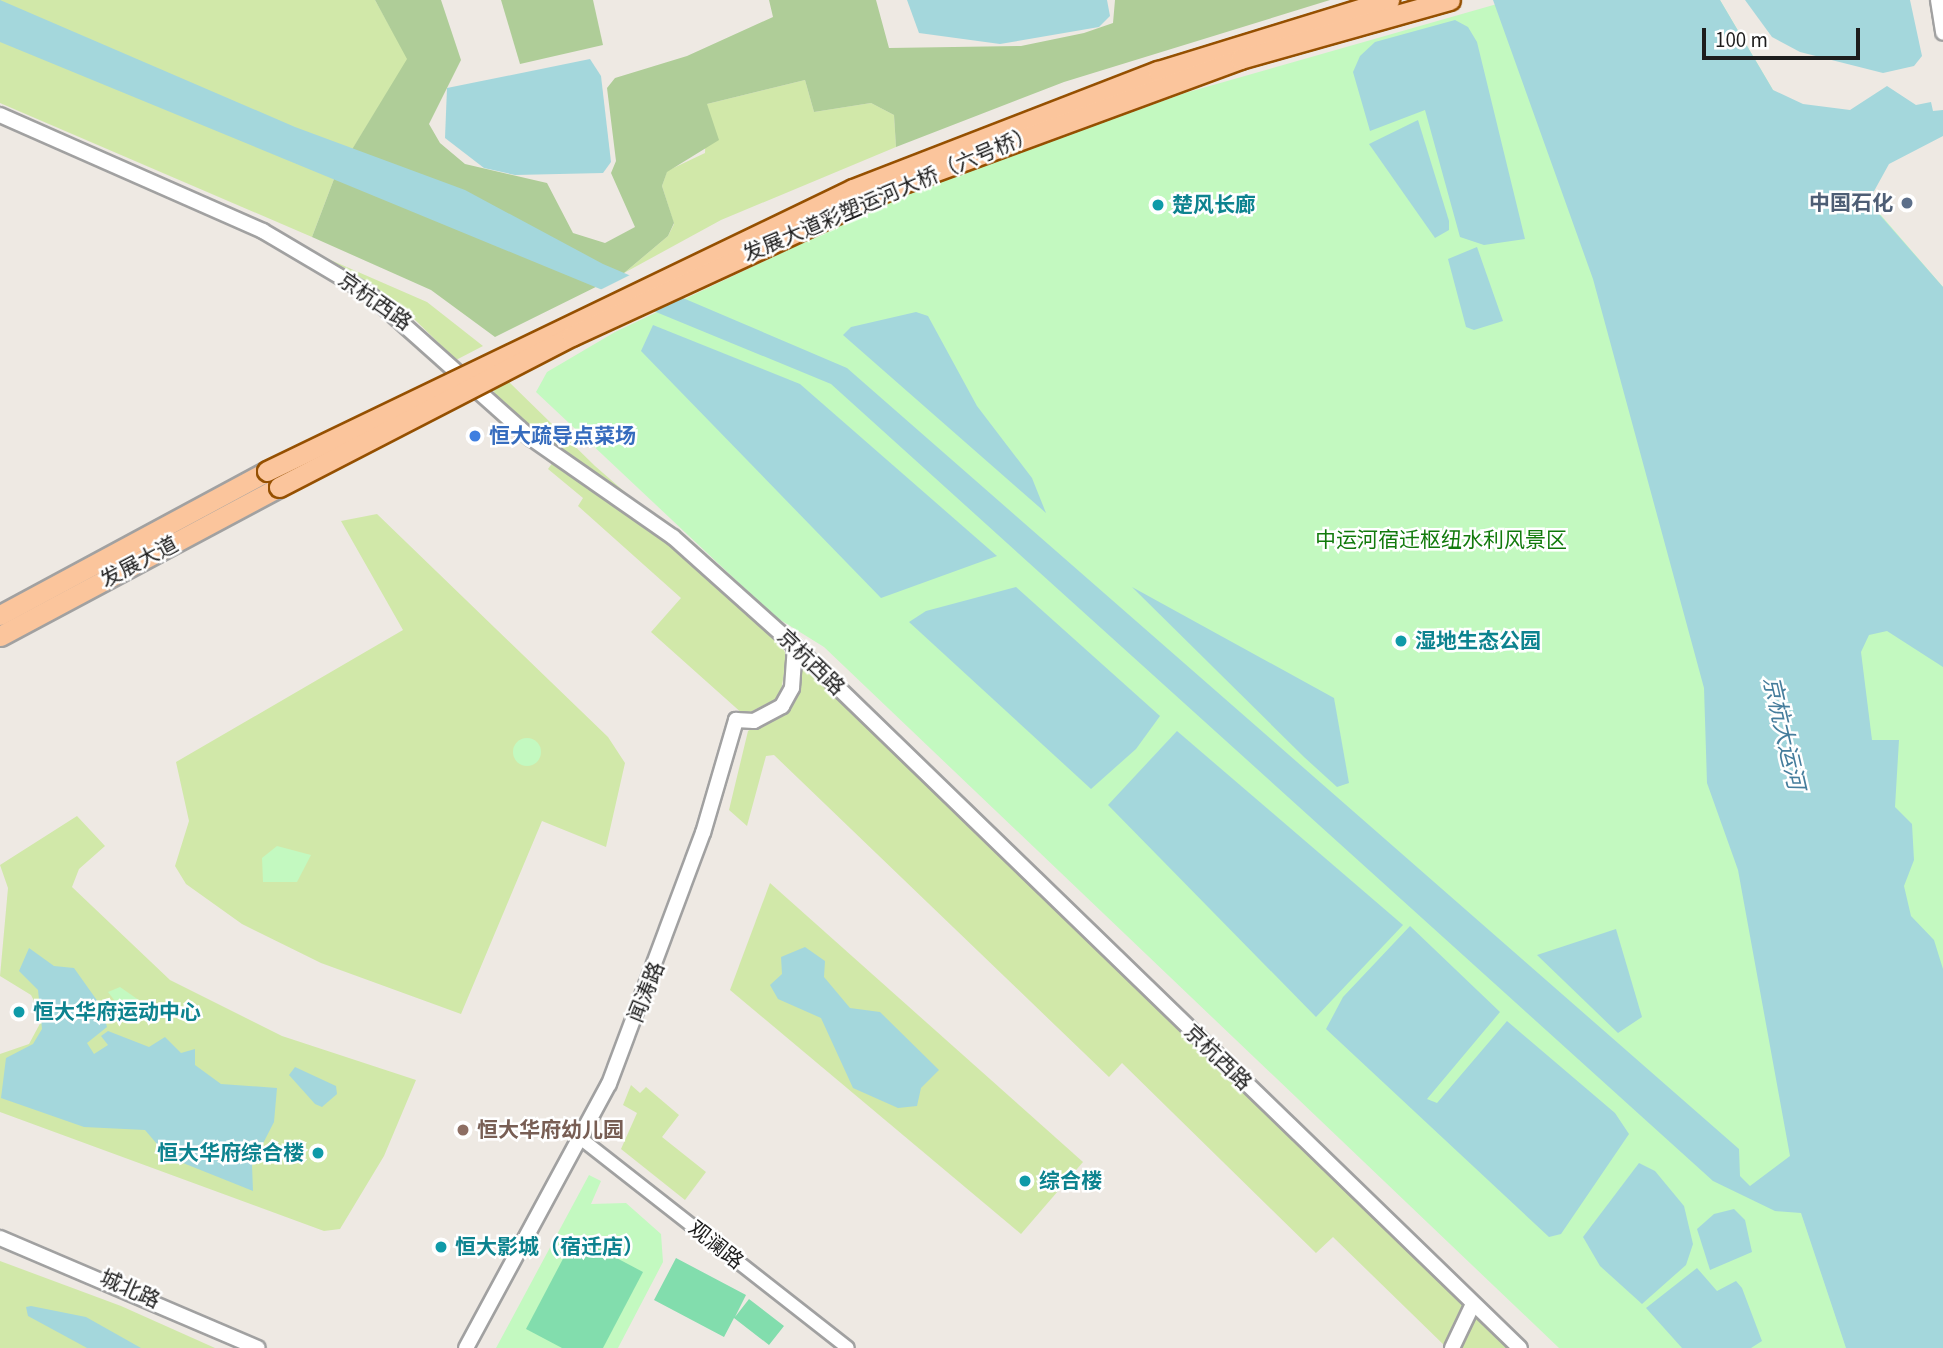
<!DOCTYPE html>
<html>
<head>
<meta charset="utf-8">
<style>
	body { margin:0 }
	#map { position:relative; width:1943px; height:1348px; overflow:hidden; background:#eee9e3; font-family:"Source Sans 3","Noto Sans SC",sans-serif }
	div>[style] { position:absolute }
	[style*='--x'] { left:calc(var(--x)*1px); top:calc(var(--y)*1px); width:calc(var(--w)*1px); rotate:calc(var(--a)*1deg) }
	.grass>* { inset:0; background:#d1e8a9 }
	.forest>* { inset:0; background:#afcd98 }
	.park>* { inset:0; background:#c3f9c0 }
	.round { border-radius:50% }
	.pitch>* { inset:0; background:#82ddad }
	.water>* { inset:0; background:#a4d7dc }
	.pier>* { inset:0; background:#eee9e3 }
	.roads { filter:drop-shadow(2px 0 #a1a1a1) drop-shadow(-2px 0 #a1a1a1) drop-shadow(0 2px #a1a1a1) drop-shadow(0 -2px #a1a1a1) }
	.minor>* { height:12px; margin:-6px; padding:0 6px; transform-origin:6px; border-radius:6px; background:#fff }
	.tertiary>* { height:14px; margin:-7px; padding:0 7px; transform-origin:7px; border-radius:7px; background:#fff }
	.primary>* { height:19px; margin:-9.5px; padding:0 9.5px; transform-origin:9.5px; border-radius:9.5px; background:#fbc59c }
	.bridges { filter:drop-shadow(2px 0 #955001) drop-shadow(-2px 0 #955001) drop-shadow(0 2px #955001) drop-shadow(0 -2px #955001) }
	.primary-bridge>* { height:19px; margin:-9.5px; padding:0 9.5px; transform-origin:9.5px; border-radius:9.5px; background:#fbc59c }
	.dots>* { width:19px; height:19px; translate:-50% -50%; box-sizing:border-box; border:4px solid #fff; border-radius:50% }
	span { translate:-50% -50%; white-space:nowrap; text-align:center; line-height:1.15; -webkit-text-stroke:5px #fff; paint-order:stroke }
	.street-label { font-size:21px; color:#1d1d1d }
	.service-label { font-size:21px; color:#4e5e75; font-weight:700 }
	.right { translate:-100% -50%; text-align:right }
	.culture-label { font-size:21px; color:#0d838f; font-weight:700 }
	.left { translate:0 -50%; text-align:left }
	.shop-label { font-size:21px; color:#366cbe; font-weight:700 }
	.park-label { font-size:21px; color:#127a0c }
	.education-label { font-size:21px; color:#785e54; font-weight:700 }
	.water-label { font-size:23px; color:#457d9c; font-style:italic }
	.scale { position:absolute; left:1702px; top:28px; width:158px; height:32px; box-sizing:border-box; border:4px solid #1d1d1d; border-top:0; padding-left:9px; font-size:21px; line-height:24px; white-space:nowrap; color:#1d1d1d; -webkit-text-stroke:5px #fff; paint-order:stroke }
</style>
</head>
<body>
<div id="map">
	<div class="grass">
		<div style="clip-path:polygon(0 0,375px 0,408px 59px,334px 179px,312px 237px,0 103px)"></div>
		<div style="clip-path:polygon(805px 80px,814px 112px,871px 103px,894px 115px,896px 147px,721px 220px,624px 273px,668px 236px,674px 224px,662px 186px,667px 171px,705px 153px,707px 104px)"></div>
		<div style="clip-path:polygon(303px 248px,427px 302px,483px 346px,456px 360px,409px 314px)"></div>
		<div style="clip-path:polygon(509px 382px,595px 466px,658px 521px,559px 454px,495px 398px,494px 390px)"></div>
		<div style="clip-path:polygon(553px 462px,696px 565px,782px 647px,787px 656px,780px 697px,744px 715px,651px 632px,681px 598px,578px 506px,583px 498px,548px 469px)"></div>
		<div style="clip-path:polygon(377px 514px,608px 737px,625px 763px,606px 847px,542px 821px,461px 1014px,321px 963px,242px 924px,186px 884px,175px 866px,189px 821px,176px 762px,403px 630px,341px 521px)"></div>
		<div style="clip-path:polygon(803px 665px,1511px 1348px,1447px 1348px,1333px 1237px,1316px 1253px,1122px 1063px,1109px 1077px,774px 755px,766px 756px,747px 826px,729px 810px,748px 731px,793px 702px)"></div>
		<div style="clip-path:polygon(77px 816px,105px 846px,79px 869px,72px 887px,170px 980px,282px 1036px,416px 1080px,384px 1156px,340px 1229px,324px 1231px,0 1112px,0 1054px,29px 1044px,43px 1018px,31px 995px,0 976px,8px 888px,0 865px)"></div>
		<div style="clip-path:polygon(770px 883px,1083px 1162px,1021px 1234px,730px 990px)"></div>
		<div style="clip-path:polygon(631px 1085px,640px 1093px,646px 1087px,679px 1115px,662px 1137px,706px 1172px,685px 1200px,621px 1149px,637px 1113px,623px 1105px)"></div>
		<div style="clip-path:polygon(0 1261px,121px 1306px,215px 1348px,0 1348px)"></div>
	</div>
	<div class="forest">
		<div style="clip-path:polygon(375px 0,441px 0,461px 60px,429px 124px,440px 143px,465px 164px,547px 183px,573px 233px,605px 243px,635px 227px,611px 173px,616px 161px,607px 88px,615px 78px,687px 56px,773px 17px,769px 0,876px 0,889px 48px,1021px 46px,1084px 33px,1113px 23px,1115px 0,1330px 0,1064px 82px,896px 147px,894px 115px,871px 103px,814px 112px,805px 80px,707px 104px,719px 140px,667px 172px,662px 186px,674px 223px,668px 236px,624px 273px,495px 337px,431px 290px,312px 237px,334px 179px,407px 59px)"></div>
		<div style="clip-path:polygon(501px 0,593px 0,603px 45px,520px 64px)"></div>
	</div>
	<div class="park">
		<div style="clip-path:polygon(1511px 0,1720px 0,1773px 90px,1943px 287px,1943px 1348px,1559px 1348px,824px 647px,774px 616px,536px 392px,547px 372px,615px 332px,914px 190px,1185px 93px)"></div>
		<div class="round" style="left:513px;top:738px;width:28px;height:28px"></div>
		<div style="clip-path:polygon(277px 846px,311px 855px,297px 882px,263px 882px,262px 858px)"></div>
		<div style="clip-path:polygon(120px 987px,143px 1003px,138px 1016px,128px 1018px,108px 992px)"></div>
		<div style="clip-path:polygon(589px 1175px,601px 1181px,591px 1204px,626px 1203px,661px 1234px,663px 1262px,618px 1348px,496px 1348px)"></div>
	</div>
	<div class="pitch">
		<div style="clip-path:polygon(575px 1236px,643px 1272px,603px 1348px,562px 1348px,526px 1329px)"></div>
		<div style="clip-path:polygon(676px 1258px,746px 1295px,735px 1317px,749px 1299px,784px 1326px,769px 1345px,734px 1318px,724px 1337px,654px 1300px)"></div>
	</div>
	<div class="water">
		<div style="clip-path:polygon(0 0,295px 127px,465px 190px,603px 264px,847px 368px,1739px 1149px,1740px 1176px,1750px 1186px,1790px 1156px,1738px 870px,1707px 783px,1704px 688px,1593px 279px,1493px 0,1720px 0,1773px 90px,1803px 104px,1850px 110px,1887px 86px,1916px 105px,1931px 102px,1933px 111px,1943px 110px,1943px 136px,1889px 164px,1873px 193px,1879px 214px,1943px 287px,1943px 667px,1887px 631px,1869px 635px,1861px 652px,1872px 740px,1899px 740px,1895px 807px,1912px 824px,1914px 860px,1904px 886px,1911px 916px,1934px 940px,1943px 969px,1943px 1348px,1846px 1348px,1801px 1213px,1775px 1211px,1713px 1181px,831px 384px,0 42px)"></div>
		<div style="clip-path:polygon(907px 0,1107px 0,1110px 16px,1099px 27px,1000px 44px,919px 33px)"></div>
		<div style="clip-path:polygon(1745px 0,1910px 0,1922px 56px,1914px 66px,1883px 73px,1800px 52px,1772px 37px)"></div>
		<div style="clip-path:polygon(1455px 20px,1468px 27px,1477px 42px,1525px 239px,1484px 245px,1460px 237px,1425px 110px,1370px 131px,1353px 72px,1360px 56px,1375px 42px)"></div>
		<div style="clip-path:polygon(590px 59px,601px 76px,611px 162px,603px 173px,515px 175px,484px 168px,445px 138px,447px 88px)"></div>
		<div style="clip-path:polygon(1418px 120px,1449px 221px,1449px 230px,1435px 238px,1369px 144px)"></div>
		<div style="clip-path:polygon(1477px 247px,1503px 321px,1474px 330px,1466px 327px,1448px 259px)"></div>
		<div style="clip-path:polygon(916px 312px,928px 316px,977px 406px,1032px 478px,1046px 513px,843px 335px,851px 327px)"></div>
		<div style="clip-path:polygon(653px 325px,800px 384px,997px 556px,881px 598px,641px 351px)"></div>
		<div style="clip-path:polygon(1016px 587px,1160px 716px,1136px 749px,1091px 789px,909px 622px,926px 611px)"></div>
		<div style="clip-path:polygon(1132px 587px,1334px 698px,1349px 783px,1337px 787px,1304px 757px)"></div>
		<div style="clip-path:polygon(1177px 731px,1403px 925px,1316px 1017px,1108px 805px)"></div>
		<div style="clip-path:polygon(1410px 926px,1500px 1012px,1427px 1099px,1437px 1103px,1507px 1021px,1615px 1113px,1629px 1134px,1561px 1234px,1549px 1237px,1326px 1029px,1343px 997px)"></div>
		<div style="clip-path:polygon(1616px 929px,1642px 1017px,1618px 1033px,1537px 955px)"></div>
		<div style="clip-path:polygon(805px 947px,825px 961px,824px 977px,850px 1008px,880px 1012px,939px 1070px,921px 1088px,917px 1106px,898px 1108px,853px 1088px,821px 1018px,778px 999px,770px 985px,782px 974px,781px 957px)"></div>
		<div style="clip-path:polygon(29px 948px,54px 966px,74px 968px,101px 1006px,107px 1027px,87px 1043px,94px 1054px,108px 1045px,101px 1036px,108px 1031px,149px 1047px,165px 1037px,181px 1053px,195px 1049px,195px 1065px,221px 1084px,277px 1088px,274px 1122px,252px 1165px,253px 1191px,168px 1157px,145px 1130px,84px 1127px,1px 1098px,6px 1058px,33px 1044px,42px 1029px,38px 990px,19px 971px)"></div>
		<div style="clip-path:polygon(295px 1067px,336px 1086px,337px 1094px,322px 1107px,315px 1104px,289px 1075px)"></div>
		<div style="clip-path:polygon(1639px 1163px,1655px 1171px,1684px 1206px,1693px 1244px,1686px 1265px,1642px 1304px,1600px 1266px,1583px 1237px)"></div>
		<div style="clip-path:polygon(1734px 1209px,1745px 1220px,1752px 1252px,1710px 1270px,1697px 1229px,1714px 1214px)"></div>
		<div style="clip-path:polygon(1697px 1268px,1717px 1291px,1736px 1281px,1742px 1288px,1762px 1341px,1751px 1348px,1682px 1348px,1646px 1308px)"></div>
		<div style="clip-path:polygon(31px 1306px,86px 1317px,141px 1348px,87px 1348px,28px 1316px,26px 1307px)"></div>
	</div>
	<div class="pier">
		<div style="clip-path:polygon(634px 273px,685px 295px,649px 312px,598px 291px)"></div>
	</div>
	<div class="roads">
		<div class="minor">
			<div style="--x:584;--y:1141;--w:335;--a:38.1"></div>
		</div>
		<div class="tertiary">
			<div style="--x:1938;--y:0;--w:33;--a:81"></div>
			<div style="--x:0;--y:115;--w:287;--a:23.8"></div>
			<div style="--x:263;--y:231;--w:122;--a:30.6"></div>
			<div style="--x:368;--y:293;--w:218;--a:41.7"></div>
			<div style="--x:531;--y:438;--w:173;--a:34.9"></div>
			<div style="--x:673;--y:537;--w:164;--a:41.8"></div>
			<div style="--x:795;--y:646;--w:1009;--a:44.08"></div>
			<div style="--x:0;--y:1238;--w:280;--a:23.1"></div>
			<div style="--x:466;--y:1348;--w:300;--a:-61.6"></div>
			<div style="--x:609;--y:1084;--w:268;--a:-69.5"></div>
			<div style="--x:703;--y:833;--w:118;--a:-73.7"></div>
			<div style="--x:736;--y:720;--w:18;--a:3"></div>
			<div style="--x:754;--y:721;--w:32;--a:-28"></div>
			<div style="--x:782;--y:706;--w:21;--a:-61"></div>
			<div style="--x:792;--y:688;--w:42;--a:-85.9"></div>
			<div style="--x:1452;--y:1348;--w:49;--a:-64.5"></div>
		</div>
		<div class="primary">
			<div style="--x:0;--y:615;--w:303;--a:-28.3"></div>
			<div style="--x:0;--y:636;--w:316;--a:-28.1"></div>
		</div>
	</div>
	<div class="bridges">
		<div class="primary-bridge">
			<div style="--x:267;--y:471;--w:650;--a:-25.7"></div>
			<div style="--x:853;--y:189;--w:327;--a:-21.2"></div>
			<div style="--x:1158;--y:71;--w:242;--a:-17.1"></div>
			<div style="--x:279;--y:487;--w:330;--a:-27.3"></div>
			<div style="--x:572;--y:336;--w:368;--a:-24.8"></div>
			<div style="--x:906;--y:182;--w:356;--a:-20.2"></div>
			<div style="--x:1240;--y:59;--w:218;--a:-15.7"></div>
		</div>
	</div>
	<div class="dots">
		<div style="left:1907px;top:203px;background:#5c6f8a"></div>
		<div style="left:1158px;top:205px;background:#0f9aa8"></div>
		<div style="left:475px;top:436px;background:#3f7fe0"></div>
		<div style="left:1401px;top:641px;background:#0f9aa8"></div>
		<div style="left:19px;top:1012px;background:#0f9aa8"></div>
		<div style="left:463px;top:1130px;background:#8d6e63"></div>
		<div style="left:318px;top:1153px;background:#0f9aa8"></div>
		<div style="left:1025px;top:1181px;background:#0f9aa8"></div>
		<div style="left:441px;top:1247px;background:#0f9aa8"></div>
	</div>
	<div class="street-label">
		<span style="left:889px;top:194px;rotate:-23deg">发展大道彩塑运河大桥（六号桥）</span>
		<span style="left:375px;top:301px;rotate:35deg">京杭西路</span>
		<span style="left:139px;top:562px;rotate:-28deg">发展大道</span>
		<span style="left:811px;top:662px;rotate:44deg">京杭西路</span>
		<span style="left:646px;top:992px;rotate:-68deg">闻涛路</span>
		<span style="left:1218px;top:1057px;rotate:44deg">京杭西路</span>
		<span style="left:716px;top:1245px;rotate:38deg">观澜路</span>
		<span style="left:130px;top:1289px;rotate:24deg">城北路</span>
	</div>
	<div class="service-label">
		<span class="right" style="left:1893px;top:203px">中国石化</span>
	</div>
	<div class="culture-label">
		<span class="left" style="left:1172px;top:205px">楚风长廊</span>
		<span class="left" style="left:1415px;top:641px">湿地生态公园</span>
		<span class="left" style="left:33px;top:1012px">恒大华府运动中心</span>
		<span class="right" style="left:304px;top:1153px">恒大华府综合楼</span>
		<span class="left" style="left:1039px;top:1181px">综合楼</span>
		<span class="left" style="left:455px;top:1247px">恒大影城（宿迁店）</span>
	</div>
	<div class="shop-label">
		<span class="left" style="left:489px;top:436px">恒大疏导点菜场</span>
	</div>
	<div class="park-label">
		<span style="left:1441px;top:540px">中运河宿迁枢纽水利风景区</span>
	</div>
	<div class="education-label">
		<span class="left" style="left:477px;top:1130px">恒大华府幼儿园</span>
	</div>
	<div class="water-label">
		<span style="left:1783px;top:733px;rotate:77deg">京杭大运河</span>
	</div>
	<div class="scale">100 m</div>
</div>
</body>
</html>
